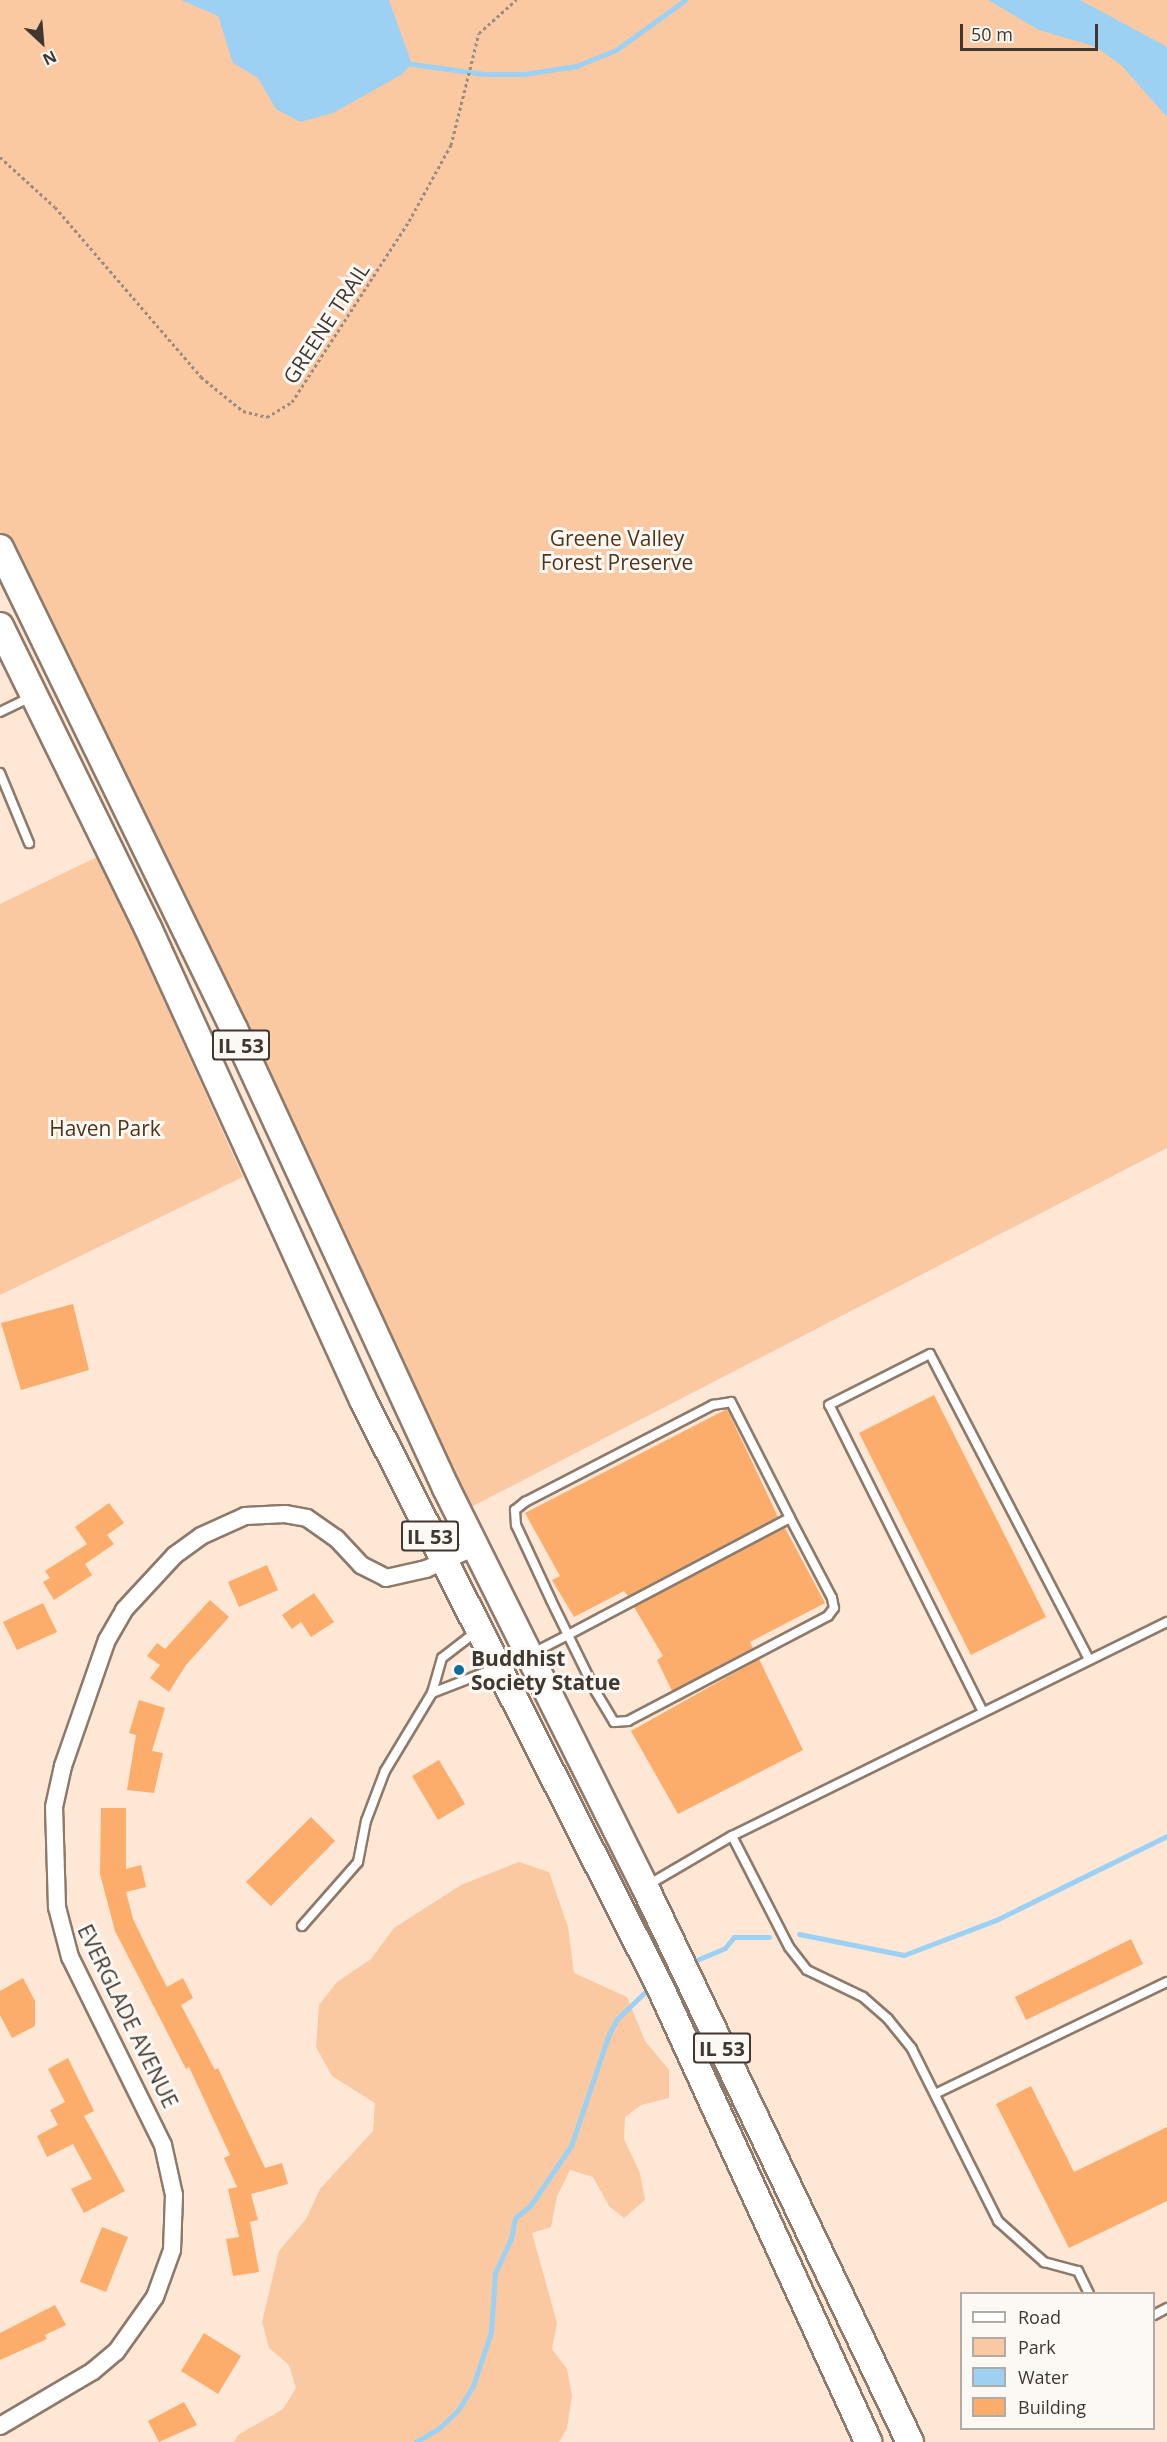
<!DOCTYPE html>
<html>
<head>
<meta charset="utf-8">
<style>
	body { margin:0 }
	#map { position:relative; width:1167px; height:2442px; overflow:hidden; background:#fee7d5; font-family:"Open Sans",sans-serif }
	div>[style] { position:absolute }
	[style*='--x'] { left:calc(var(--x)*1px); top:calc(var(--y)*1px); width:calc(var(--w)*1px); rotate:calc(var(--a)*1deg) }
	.green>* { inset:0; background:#fac9a2 }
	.water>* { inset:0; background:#9cd1f4 }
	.stream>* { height:5px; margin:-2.5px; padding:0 2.5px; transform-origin:2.5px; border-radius:2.5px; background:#9cd1f4 }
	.building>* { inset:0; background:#fcad6b }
	.path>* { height:3px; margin-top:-1.5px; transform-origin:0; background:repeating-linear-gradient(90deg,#9b8b7f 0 3px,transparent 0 6px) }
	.roads { filter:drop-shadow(2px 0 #8e7a6a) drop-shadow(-2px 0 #8e7a6a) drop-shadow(0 2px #8e7a6a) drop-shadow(0 -2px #8e7a6a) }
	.service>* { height:8px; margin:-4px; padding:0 4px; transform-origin:4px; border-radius:4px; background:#fff }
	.minor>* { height:16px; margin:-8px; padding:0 8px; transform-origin:8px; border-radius:8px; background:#fff }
	.primary>* { height:26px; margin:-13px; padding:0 13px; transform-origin:13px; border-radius:13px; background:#fff }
	.dots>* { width:16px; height:16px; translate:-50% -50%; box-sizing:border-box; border:3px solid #fcf8f4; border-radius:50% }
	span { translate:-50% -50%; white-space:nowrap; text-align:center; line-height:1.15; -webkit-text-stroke:6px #fcf8f4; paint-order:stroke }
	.shield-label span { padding:2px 4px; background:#fcf8f4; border:2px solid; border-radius:4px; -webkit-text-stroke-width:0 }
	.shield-label { font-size:20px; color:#403730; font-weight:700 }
	.street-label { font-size:21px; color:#403730 }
	.park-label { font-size:21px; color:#543418 }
	.poi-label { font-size:21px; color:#403730; font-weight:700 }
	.left { translate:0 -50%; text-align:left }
	.legend { position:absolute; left:960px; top:2292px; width:195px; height:138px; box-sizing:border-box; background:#fcf8f4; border:2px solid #b1aba6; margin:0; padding:8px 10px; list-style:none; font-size:18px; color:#403730 }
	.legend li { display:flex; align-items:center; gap:12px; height:30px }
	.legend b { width:30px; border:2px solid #b1aba6 }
	.north { position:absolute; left:12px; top:12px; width:60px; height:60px; -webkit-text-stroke:4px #fcf8f4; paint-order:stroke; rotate:154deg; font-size:16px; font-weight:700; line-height:24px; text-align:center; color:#403730 }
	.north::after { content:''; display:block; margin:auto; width:21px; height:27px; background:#403730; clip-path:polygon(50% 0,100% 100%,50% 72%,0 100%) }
	.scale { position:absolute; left:960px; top:24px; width:138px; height:27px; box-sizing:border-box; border:3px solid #403730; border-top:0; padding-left:8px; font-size:18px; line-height:21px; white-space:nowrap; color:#403730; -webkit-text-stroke:4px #fcf8f4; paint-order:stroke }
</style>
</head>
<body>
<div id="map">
	<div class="green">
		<div style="clip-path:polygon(0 0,1167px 0,1167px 1148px,471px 1507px,0 539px)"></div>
		<div style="clip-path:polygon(99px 856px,243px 1177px,0 1295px,0 904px)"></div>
		<div style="clip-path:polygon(519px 1862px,549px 1872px,568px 1927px,574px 1973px,627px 1997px,645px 2041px,669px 2070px,669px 2098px,641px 2105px,625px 2117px,624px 2139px,640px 2173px,645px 2200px,624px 2218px,609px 2206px,593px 2177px,570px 2170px,557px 2196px,551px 2227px,532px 2233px,557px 2323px,552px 2349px,567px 2369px,572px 2395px,567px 2428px,559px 2442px,234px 2442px,238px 2435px,283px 2409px,296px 2388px,289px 2365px,269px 2348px,262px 2322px,279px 2251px,306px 2219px,320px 2189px,373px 2131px,375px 2103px,332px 2076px,316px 2047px,319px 2005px,337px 1982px,371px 1959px,394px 1928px,461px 1885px)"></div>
	</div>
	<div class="water">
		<div style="clip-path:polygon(181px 0,389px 0,412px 64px,401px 75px,333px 113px,300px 122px,276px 109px,258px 78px,233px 63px,218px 16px)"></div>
		<div style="clip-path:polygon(988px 0,1080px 0,1164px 45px,1167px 48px,1167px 117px,1121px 65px,1096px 47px,1039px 30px)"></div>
	</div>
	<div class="stream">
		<div style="--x:412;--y:64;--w:73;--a:7.9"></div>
		<div style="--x:484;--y:74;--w:40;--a:0"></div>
		<div style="--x:524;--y:74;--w:53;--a:-8.7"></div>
		<div style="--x:576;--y:66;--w:43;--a:-21.8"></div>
		<div style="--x:616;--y:50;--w:85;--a:-35.9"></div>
		<div style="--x:799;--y:1934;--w:107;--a:11.3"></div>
		<div style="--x:904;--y:1955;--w:98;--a:-20.8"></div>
		<div style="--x:996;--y:1920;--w:191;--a:-26.2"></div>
		<div style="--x:734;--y:1937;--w:35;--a:0"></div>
		<div style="--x:692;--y:1962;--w:36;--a:-23"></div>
		<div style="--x:725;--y:1948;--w:14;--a:-51"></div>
		<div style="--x:416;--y:2442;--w:27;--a:-31"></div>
		<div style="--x:439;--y:2428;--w:26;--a:-43"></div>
		<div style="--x:458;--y:2410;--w:28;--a:-58"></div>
		<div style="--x:473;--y:2386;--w:57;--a:-71.6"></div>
		<div style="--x:491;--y:2332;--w:59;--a:-86.1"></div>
		<div style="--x:495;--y:2273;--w:38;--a:-65"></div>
		<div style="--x:511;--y:2239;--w:21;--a:-79"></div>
		<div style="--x:515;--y:2218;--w:19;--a:-39"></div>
		<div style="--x:530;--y:2206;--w:73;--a:-55.7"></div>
		<div style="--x:571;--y:2146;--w:118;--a:-71.3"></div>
		<div style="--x:609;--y:2034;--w:17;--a:-62"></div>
		<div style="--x:617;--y:2019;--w:40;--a:-44"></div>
	</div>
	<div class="building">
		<div style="clip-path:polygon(73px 1304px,89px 1370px,21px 1390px,1px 1323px)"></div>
		<div style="clip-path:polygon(934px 1395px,1046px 1617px,971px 1655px,859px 1433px)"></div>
		<div style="clip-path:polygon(727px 1409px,778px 1517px,628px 1596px,624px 1591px,574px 1617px,552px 1580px,560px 1576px,525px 1513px)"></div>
		<div style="clip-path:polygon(109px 1503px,124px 1523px,107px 1535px,114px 1544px,85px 1564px,92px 1575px,54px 1600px,43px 1582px,50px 1578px,45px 1571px,87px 1544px,75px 1527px)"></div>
		<div style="clip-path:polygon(785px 1528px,825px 1603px,750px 1642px,753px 1648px,672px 1691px,657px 1660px,663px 1656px,634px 1607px)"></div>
		<div style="clip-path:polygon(267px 1565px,278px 1590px,239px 1607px,228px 1582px)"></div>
		<div style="clip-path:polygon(314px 1593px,334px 1622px,311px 1637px,301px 1622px,292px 1629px,282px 1615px)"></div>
		<div style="clip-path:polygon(210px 1600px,229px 1617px,186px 1665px,169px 1692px,150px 1678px,160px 1665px,147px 1656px,157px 1643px,165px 1649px)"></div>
		<div style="clip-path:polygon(43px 1603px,57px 1632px,17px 1650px,3px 1622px)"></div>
		<div style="clip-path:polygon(759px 1659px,803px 1750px,678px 1814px,631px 1731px)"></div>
		<div style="clip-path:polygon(139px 1700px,165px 1708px,152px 1751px,163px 1753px,154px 1793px,127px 1790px,136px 1735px,129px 1733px)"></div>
		<div style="clip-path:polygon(439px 1760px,465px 1804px,438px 1820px,412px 1776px)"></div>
		<div style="clip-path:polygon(101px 1808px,126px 1808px,126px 1869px,141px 1865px,146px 1887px,126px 1892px,133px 1919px,152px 1958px,167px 1987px,183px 1978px,193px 1998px,181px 2005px,215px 2070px,218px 2068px,265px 2168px,282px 2163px,288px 2184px,251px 2194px,258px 2220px,250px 2222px,259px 2272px,233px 2276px,226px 2239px,239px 2237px,228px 2189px,237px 2187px,224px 2158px,230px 2155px,189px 2067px,186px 2069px,115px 1931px,100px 1874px)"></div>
		<div style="clip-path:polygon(311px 1817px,335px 1841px,271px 1906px,246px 1882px)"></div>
		<div style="clip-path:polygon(1131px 1939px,1143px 1964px,1026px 2020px,1015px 1997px)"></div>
		<div style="clip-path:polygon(23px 1978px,35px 2001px,35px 2026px,12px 2038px,0 2015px,0 1991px)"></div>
		<div style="clip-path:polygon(68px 2058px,94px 2111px,84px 2116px,125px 2191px,84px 2213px,71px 2189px,92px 2179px,73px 2144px,47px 2157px,37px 2136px,58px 2125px,50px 2110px,65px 2102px,48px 2069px)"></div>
		<div style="clip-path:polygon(1031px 2086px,1074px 2172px,1167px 2127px,1167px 2201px,1069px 2248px,996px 2104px)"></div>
		<div style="clip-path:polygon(102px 2227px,128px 2237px,106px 2292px,80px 2282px)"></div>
		<div style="clip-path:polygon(55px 2305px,66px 2325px,45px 2335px,47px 2339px,0 2360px,0 2333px)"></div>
		<div style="clip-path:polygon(204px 2333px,241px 2356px,218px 2394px,181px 2371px)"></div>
		<div style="clip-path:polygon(184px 2402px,197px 2425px,159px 2442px,148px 2421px)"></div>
	</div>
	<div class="path">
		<div style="--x:0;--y:157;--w:74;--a:42.3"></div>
		<div style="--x:55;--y:207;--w:224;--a:49.3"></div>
		<div style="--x:201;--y:377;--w:54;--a:39"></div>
		<div style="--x:243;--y:411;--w:25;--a:14"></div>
		<div style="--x:267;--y:417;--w:29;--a:-31"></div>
		<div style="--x:292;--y:402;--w:216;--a:-57.1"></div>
		<div style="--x:409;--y:221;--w:87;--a:-61.1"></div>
		<div style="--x:451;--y:145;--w:115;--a:-76"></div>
		<div style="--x:479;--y:33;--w:50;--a:-41.7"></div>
	</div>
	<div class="roads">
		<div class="service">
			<div style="--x:0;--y:712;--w:34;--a:-26"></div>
			<div style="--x:0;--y:773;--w:76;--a:67.5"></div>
			<div style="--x:477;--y:1631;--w:44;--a:142.4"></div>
			<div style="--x:442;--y:1658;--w:36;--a:106"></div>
			<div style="--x:432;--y:1693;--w:69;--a:-21.3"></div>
			<div style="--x:531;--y:1654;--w:42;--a:-27.2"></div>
			<div style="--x:568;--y:1635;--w:38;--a:-28"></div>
			<div style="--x:602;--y:1617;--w:212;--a:-27.8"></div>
			<div style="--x:790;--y:1518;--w:90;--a:62.3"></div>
			<div style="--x:832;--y:1598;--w:10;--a:79"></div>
			<div style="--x:834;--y:1608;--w:10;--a:127"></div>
			<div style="--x:828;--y:1616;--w:226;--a:152.3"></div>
			<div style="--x:628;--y:1721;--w:14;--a:176"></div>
			<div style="--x:614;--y:1722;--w:35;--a:-121"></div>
			<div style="--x:596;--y:1692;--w:64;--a:-116.2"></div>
			<div style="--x:568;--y:1635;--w:39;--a:-116"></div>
			<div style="--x:551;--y:1600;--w:83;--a:-115"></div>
			<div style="--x:516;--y:1525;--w:15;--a:-94"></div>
			<div style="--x:515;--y:1510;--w:13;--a:-39"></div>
			<div style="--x:525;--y:1502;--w:212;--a:-27.3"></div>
			<div style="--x:713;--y:1405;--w:18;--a:-9"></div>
			<div style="--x:731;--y:1402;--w:130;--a:63"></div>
			<div style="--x:983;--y:1712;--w:343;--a:-116.6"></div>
			<div style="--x:829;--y:1405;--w:113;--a:-26.8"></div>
			<div style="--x:930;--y:1354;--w:344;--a:62.5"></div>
			<div style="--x:732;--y:1836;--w:125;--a:62.8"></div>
			<div style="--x:789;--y:1947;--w:29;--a:52"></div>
			<div style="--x:807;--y:1970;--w:62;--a:25.7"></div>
			<div style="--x:863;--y:1997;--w:33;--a:41"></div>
			<div style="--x:888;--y:2019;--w:38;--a:51"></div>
			<div style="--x:912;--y:2049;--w:192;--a:63.4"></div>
			<div style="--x:998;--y:2221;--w:62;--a:41.7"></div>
			<div style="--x:1044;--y:2262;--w:35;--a:15"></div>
			<div style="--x:1078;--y:2271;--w:25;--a:64"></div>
			<div style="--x:648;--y:1885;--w:97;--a:-30.3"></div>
			<div style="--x:732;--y:1836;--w:485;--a:-26.2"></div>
			<div style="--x:302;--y:1926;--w:85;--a:-48.8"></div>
			<div style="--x:358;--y:1862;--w:42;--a:-79"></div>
			<div style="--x:366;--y:1821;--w:53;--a:-69.2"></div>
			<div style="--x:385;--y:1771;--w:91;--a:-58.9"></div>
			<div style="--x:937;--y:2093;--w:255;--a:-25.8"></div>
			<div style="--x:1154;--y:2315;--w:15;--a:-28"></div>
		</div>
		<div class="minor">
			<div style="--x:0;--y:2426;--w:108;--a:-30.6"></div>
			<div style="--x:93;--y:2371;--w:30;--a:-40"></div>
			<div style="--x:116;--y:2352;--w:67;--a:-54.7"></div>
			<div style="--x:155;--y:2297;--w:50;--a:-70.1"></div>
			<div style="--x:172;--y:2250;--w:55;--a:-87.9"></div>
			<div style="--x:174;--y:2195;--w:51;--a:-102.4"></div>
			<div style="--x:163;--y:2145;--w:210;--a:-116.3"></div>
			<div style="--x:70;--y:1957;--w:52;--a:-104.6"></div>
			<div style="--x:57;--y:1907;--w:100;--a:-91.7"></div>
			<div style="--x:54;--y:1807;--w:42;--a:-77.6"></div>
			<div style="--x:63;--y:1766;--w:133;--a:-70.8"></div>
			<div style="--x:107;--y:1640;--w:34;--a:-60"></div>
			<div style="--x:124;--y:1610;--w:75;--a:-47.2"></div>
			<div style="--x:175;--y:1555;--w:32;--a:-36"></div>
			<div style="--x:201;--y:1536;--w:48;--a:-24.4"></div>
			<div style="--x:245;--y:1516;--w:40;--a:-2.9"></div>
			<div style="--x:285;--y:1514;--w:22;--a:10"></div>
			<div style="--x:307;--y:1518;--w:35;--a:35"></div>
			<div style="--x:336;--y:1538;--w:37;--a:47"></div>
			<div style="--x:361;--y:1565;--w:28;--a:27"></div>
			<div style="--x:386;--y:1578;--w:41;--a:-12.7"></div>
			<div style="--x:426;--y:1569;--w:54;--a:-24.2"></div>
		</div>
		<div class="primary">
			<div style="--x:0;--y:548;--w:535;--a:64.06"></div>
			<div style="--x:234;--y:1029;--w:506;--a:65.21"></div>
			<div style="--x:446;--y:1488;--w:446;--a:63.5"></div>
			<div style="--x:645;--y:1887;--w:615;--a:64.48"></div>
			<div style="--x:0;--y:626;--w:336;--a:63.9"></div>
			<div style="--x:148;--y:928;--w:519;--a:65.51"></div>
			<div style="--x:363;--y:1400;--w:660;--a:63.16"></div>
			<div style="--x:661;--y:1989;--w:498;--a:65.4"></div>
		</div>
	</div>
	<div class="dots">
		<div style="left:459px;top:1670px;background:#0e6d9b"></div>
	</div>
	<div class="shield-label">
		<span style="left:241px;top:1045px">IL 53</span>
		<span style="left:430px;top:1536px">IL 53</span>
		<span style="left:722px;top:2048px">IL 53</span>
	</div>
	<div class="street-label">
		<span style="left:326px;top:323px;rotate:-57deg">GREENE TRAIL</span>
		<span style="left:128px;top:2016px;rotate:64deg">EVERGLADE AVENUE</span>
	</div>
	<div class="park-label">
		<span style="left:617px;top:550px">Greene Valley<br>Forest Preserve</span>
		<span style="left:105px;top:1128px">Haven Park</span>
	</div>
	<div class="poi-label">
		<span class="left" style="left:471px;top:1670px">Buddhist<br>Society Statue</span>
	</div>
	<ul class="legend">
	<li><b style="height:8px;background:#fff"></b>Road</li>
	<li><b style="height:16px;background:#fac9a2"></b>Park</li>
	<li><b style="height:16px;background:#9cd1f4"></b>Water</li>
	<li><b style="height:16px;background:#fcad6b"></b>Building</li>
	</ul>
	<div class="north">N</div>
	<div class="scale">50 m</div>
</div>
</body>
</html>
